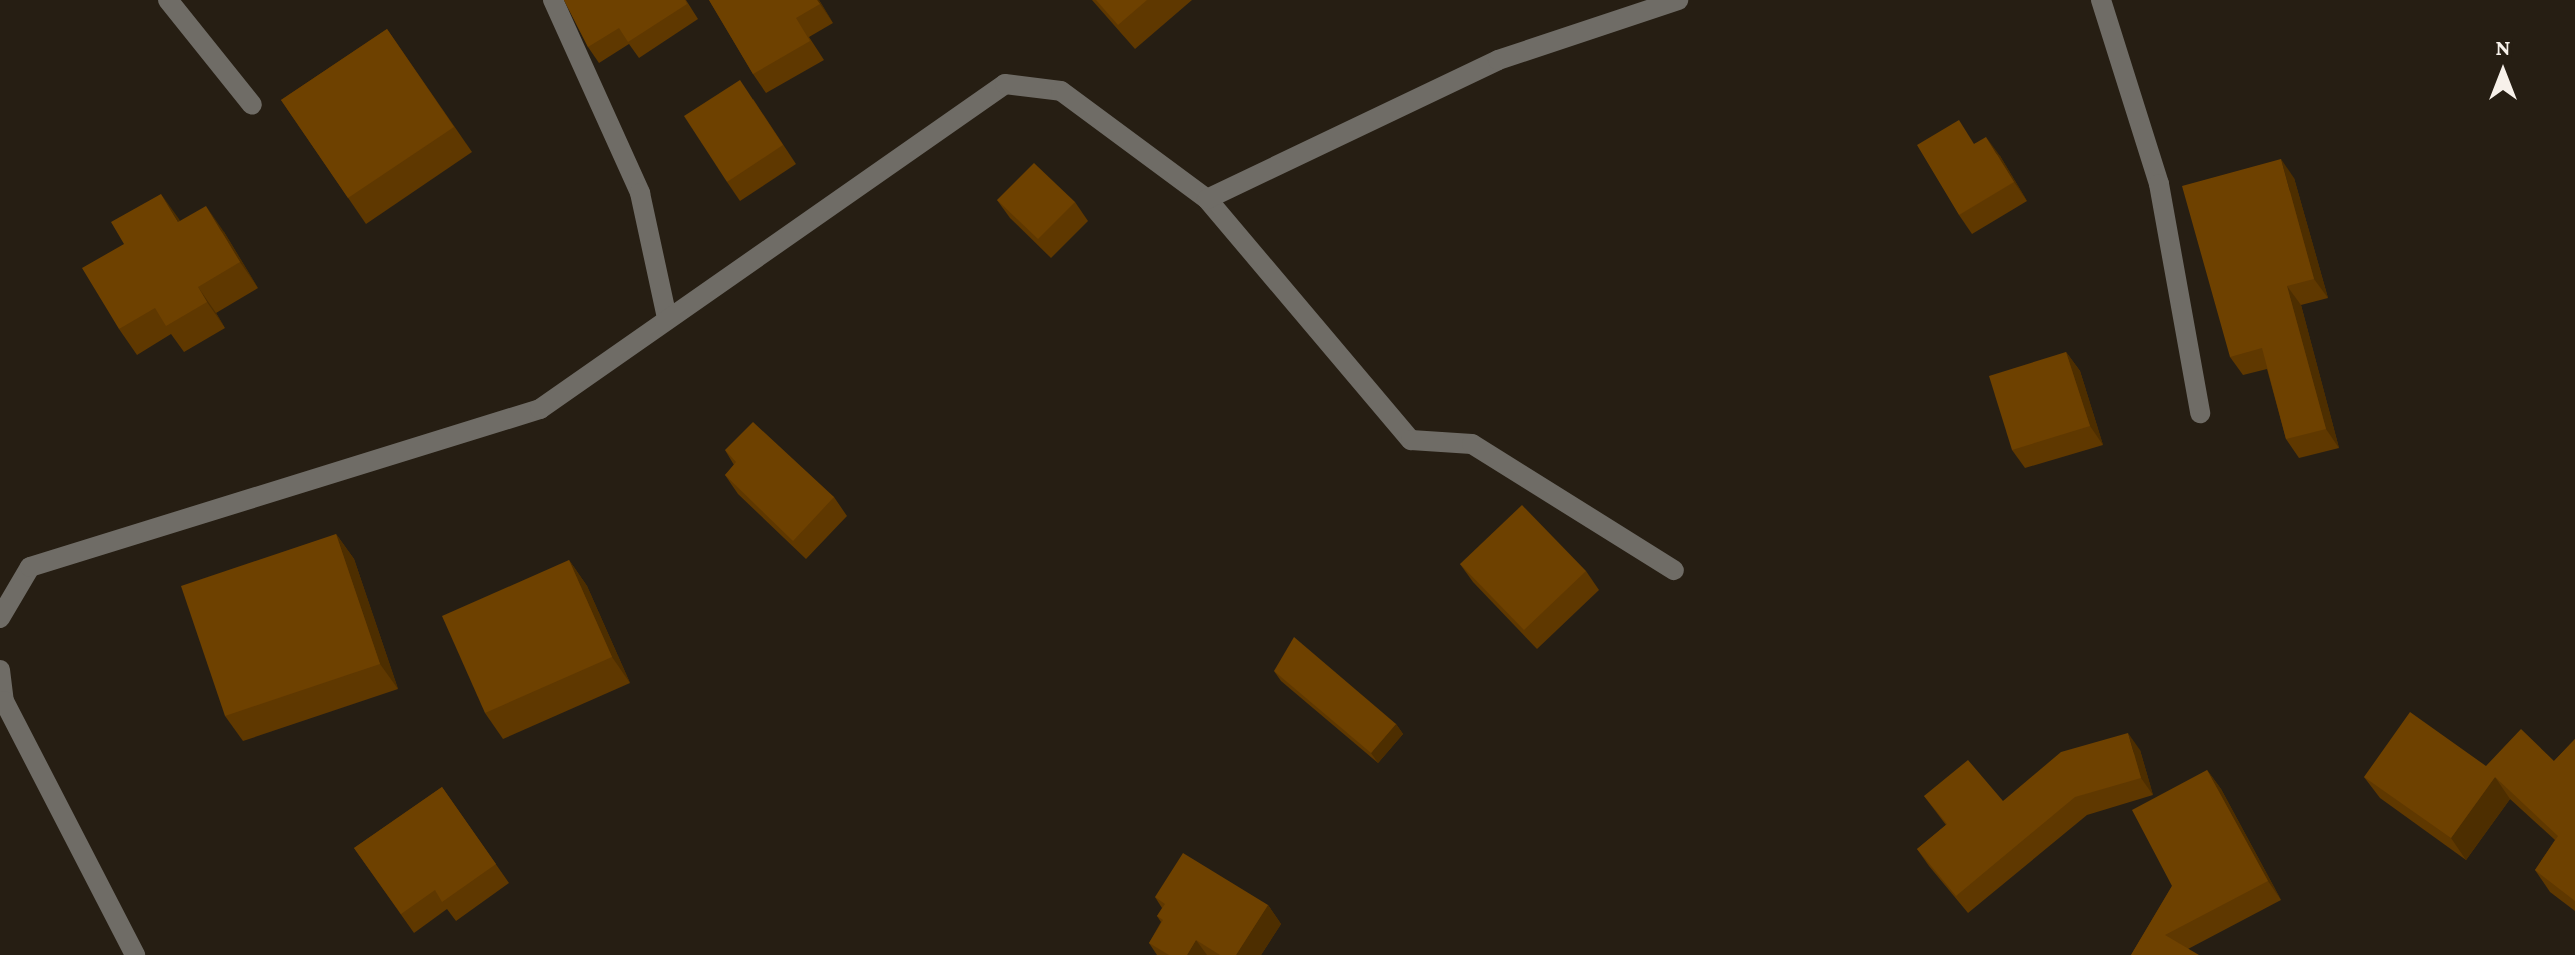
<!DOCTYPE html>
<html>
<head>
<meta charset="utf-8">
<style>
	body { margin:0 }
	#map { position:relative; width:2575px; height:955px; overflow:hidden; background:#261e13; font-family:"Crimson Pro",serif }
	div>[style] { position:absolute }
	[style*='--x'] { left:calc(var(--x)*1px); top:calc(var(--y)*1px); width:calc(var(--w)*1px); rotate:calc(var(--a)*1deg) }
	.minor>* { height:20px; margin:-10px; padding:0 10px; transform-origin:10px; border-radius:10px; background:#6f6c66 }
	.wall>* { inset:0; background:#5f3800 }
	.shaded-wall>* { inset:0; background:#4d2e00 }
	.building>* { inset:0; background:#6e4100 }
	span { translate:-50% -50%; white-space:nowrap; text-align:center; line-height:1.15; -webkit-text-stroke:8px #261e13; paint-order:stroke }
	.north { position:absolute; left:2463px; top:32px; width:80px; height:80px; -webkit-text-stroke:6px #261e13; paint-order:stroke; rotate:0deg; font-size:22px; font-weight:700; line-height:32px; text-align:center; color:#f7f1ea }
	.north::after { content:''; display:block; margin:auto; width:28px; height:36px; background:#f7f1ea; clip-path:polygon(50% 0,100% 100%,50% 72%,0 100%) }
</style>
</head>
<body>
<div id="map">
	<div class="minor">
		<div style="--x:168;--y:0;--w:134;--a:51.3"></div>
		<div style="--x:553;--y:0;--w:212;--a:65.7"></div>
		<div style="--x:640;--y:193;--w:128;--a:77.8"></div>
		<div style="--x:2101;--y:0;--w:193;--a:72.5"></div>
		<div style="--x:2159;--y:184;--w:233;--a:79.8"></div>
		<div style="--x:1207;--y:199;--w:316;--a:49.8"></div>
		<div style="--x:1411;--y:440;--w:61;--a:3.8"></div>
		<div style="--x:1472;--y:444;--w:238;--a:32"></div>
		<div style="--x:0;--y:618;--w:59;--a:-59.5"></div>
		<div style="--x:30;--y:567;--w:534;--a:-17.21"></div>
		<div style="--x:540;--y:409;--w:567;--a:-34.95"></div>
		<div style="--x:1005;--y:84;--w:56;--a:7.1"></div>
		<div style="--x:1061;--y:91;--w:182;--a:36.5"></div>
		<div style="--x:1207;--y:199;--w:322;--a:-25.5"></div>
		<div style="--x:1498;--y:60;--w:190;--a:-18.4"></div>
		<div style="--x:0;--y:670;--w:31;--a:83"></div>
		<div style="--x:4;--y:701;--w:286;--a:62.7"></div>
	</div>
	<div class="wall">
		<div style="clip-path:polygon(564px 0,686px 0,698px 19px,639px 58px,629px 44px,599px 63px,588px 47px)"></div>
		<div style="clip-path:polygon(709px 0,819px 0,833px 23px,809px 37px,824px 60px,766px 93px,753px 74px)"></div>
		<div style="clip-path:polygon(1092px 0,1192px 0,1135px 49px)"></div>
		<div style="clip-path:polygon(387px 29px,472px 152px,366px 224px,281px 100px)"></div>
		<div style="clip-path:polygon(753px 99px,796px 164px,740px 201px,727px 182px)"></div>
		<div style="clip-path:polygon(1975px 143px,2000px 156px,2027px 201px,1972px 234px,1959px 215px)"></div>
		<div style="clip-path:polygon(2294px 178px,2328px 298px,2301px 305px,2339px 448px,2299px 458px,2286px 439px,2267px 369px,2243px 375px,2230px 357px)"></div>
		<div style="clip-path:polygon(997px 200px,1075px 202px,1088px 221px,1051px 258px,1010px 218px)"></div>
		<div style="clip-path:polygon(181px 221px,224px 232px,258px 288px,216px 313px,225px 328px,184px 352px,171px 334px,137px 355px,119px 329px)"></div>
		<div style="clip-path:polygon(2066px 352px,2080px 371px,2103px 445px,2025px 468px,2012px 450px)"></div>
		<div style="clip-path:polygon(725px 450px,834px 497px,847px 516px,806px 559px,738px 494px,725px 475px,734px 465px)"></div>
		<div style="clip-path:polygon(336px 534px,354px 559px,398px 689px,243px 741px,225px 716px)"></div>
		<div style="clip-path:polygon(569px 560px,587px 586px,630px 683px,503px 739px,485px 713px)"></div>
		<div style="clip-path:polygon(1460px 564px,1586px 571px,1599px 590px,1537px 649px,1473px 582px)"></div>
		<div style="clip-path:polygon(1274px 671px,1396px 724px,1403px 734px,1378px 763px,1281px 681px)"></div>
		<div style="clip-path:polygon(2575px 739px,2575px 911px,2550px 892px,2535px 870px,2555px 840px,2510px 799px,2466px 860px,2380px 798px,2364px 777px,2554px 761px)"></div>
		<div style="clip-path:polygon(2140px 750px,2153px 795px,2087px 815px,1968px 913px,1929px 866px,1917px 849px,1946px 825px,1924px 796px,2003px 801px)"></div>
		<div style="clip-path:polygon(2207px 770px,2221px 789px,2281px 900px,2188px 949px,2131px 955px,2172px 886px)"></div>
		<div style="clip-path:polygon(442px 787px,509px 883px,456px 921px,447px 909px,414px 933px,354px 848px)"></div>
		<div style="clip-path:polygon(1155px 897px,1268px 905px,1281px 924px,1261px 955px,1157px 955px,1149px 943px,1161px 922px,1157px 916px,1162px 908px)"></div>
	</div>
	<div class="shaded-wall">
		<div style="clip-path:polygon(817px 0,819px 0,833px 23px,820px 4px)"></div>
		<div style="clip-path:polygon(1986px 137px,2000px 156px,2027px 201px,2014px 182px)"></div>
		<div style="clip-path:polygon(2281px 159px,2294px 178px,2328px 298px,2314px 279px)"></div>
		<div style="clip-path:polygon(161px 194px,179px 219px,196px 248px,178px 222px)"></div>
		<div style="clip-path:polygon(206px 206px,224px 232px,258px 288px,240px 262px)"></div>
		<div style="clip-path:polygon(2287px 286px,2301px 305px,2339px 448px,2326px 429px)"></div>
		<div style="clip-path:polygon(198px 287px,216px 313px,225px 328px,207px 302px)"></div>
		<div style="clip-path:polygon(2066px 352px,2080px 371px,2103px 445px,2090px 426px)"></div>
		<div style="clip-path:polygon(336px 534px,354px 559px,398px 689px,380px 664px)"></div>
		<div style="clip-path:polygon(569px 560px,587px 586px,630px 683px,612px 657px)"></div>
		<div style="clip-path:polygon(1396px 724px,1403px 734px,1378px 763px,1371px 753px)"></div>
		<div style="clip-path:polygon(2128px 733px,2140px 750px,2153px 795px,2141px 778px)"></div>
		<div style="clip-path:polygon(2207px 770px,2221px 789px,2281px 900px,2268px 881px)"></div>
		<div style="clip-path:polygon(2495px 777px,2510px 799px,2466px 860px,2451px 838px)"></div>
		<div style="clip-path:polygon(1268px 905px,1281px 924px,1261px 955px,1236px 955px)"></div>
		<div style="clip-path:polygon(1196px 940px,1207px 955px,1187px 955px)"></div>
	</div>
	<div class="building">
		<div style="clip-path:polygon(564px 0,685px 0,687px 4px,628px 42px,619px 28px,588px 47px)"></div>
		<div style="clip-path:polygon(709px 0,817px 0,820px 4px,796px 18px,810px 41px,753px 74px)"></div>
		<div style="clip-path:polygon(1096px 0,1147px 0,1118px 25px)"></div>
		<div style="clip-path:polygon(387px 29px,454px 127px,348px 198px,281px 100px)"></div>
		<div style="clip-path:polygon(740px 80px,783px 145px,727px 182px,684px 116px)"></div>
		<div style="clip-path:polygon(1959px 120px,1974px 144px,1986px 137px,2014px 182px,1959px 215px,1917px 145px)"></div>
		<div style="clip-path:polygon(2281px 159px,2314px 279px,2287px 286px,2326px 429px,2286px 439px,2262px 348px,2230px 357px,2182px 186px)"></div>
		<div style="clip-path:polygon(1034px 163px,1075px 202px,1038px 239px,997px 200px)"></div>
		<div style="clip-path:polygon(161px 194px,178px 222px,206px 206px,240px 262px,198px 287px,207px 302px,166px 326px,155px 308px,119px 329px,82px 268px,124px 244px,111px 222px)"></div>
		<div style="clip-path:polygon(2066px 352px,2090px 426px,2012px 450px,1989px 376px)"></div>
		<div style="clip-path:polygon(753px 422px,834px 497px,793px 541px,725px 475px,736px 462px,725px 450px)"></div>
		<div style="clip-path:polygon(1522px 505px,1586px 571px,1524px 630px,1460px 564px)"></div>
		<div style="clip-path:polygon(336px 534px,380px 664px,225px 716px,181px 586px)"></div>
		<div style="clip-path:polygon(569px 560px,612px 657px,485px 713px,442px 616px)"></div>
		<div style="clip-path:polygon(1294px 637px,1396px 724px,1371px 753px,1274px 671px)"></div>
		<div style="clip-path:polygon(2410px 712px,2486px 766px,2521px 729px,2554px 761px,2575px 739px,2575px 901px,2535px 870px,2558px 836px,2495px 777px,2451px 838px,2364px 777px)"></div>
		<div style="clip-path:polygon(2128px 733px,2141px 778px,2075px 797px,1956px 896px,1917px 849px,1947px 824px,1924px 796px,1968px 760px,2003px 801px,2061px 752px)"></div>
		<div style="clip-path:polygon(2207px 770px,2268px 881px,2165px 935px,2199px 955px,2131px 955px,2172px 886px,2132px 810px)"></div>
		<div style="clip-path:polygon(442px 787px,496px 864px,442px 902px,435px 890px,401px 914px,354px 848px)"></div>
		<div style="clip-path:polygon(1183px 853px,1268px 905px,1236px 955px,1220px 955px,1196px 940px,1187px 955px,1169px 955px,1149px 943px,1163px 920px,1157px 916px,1165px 904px,1155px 897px)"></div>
	</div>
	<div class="north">N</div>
</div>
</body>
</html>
